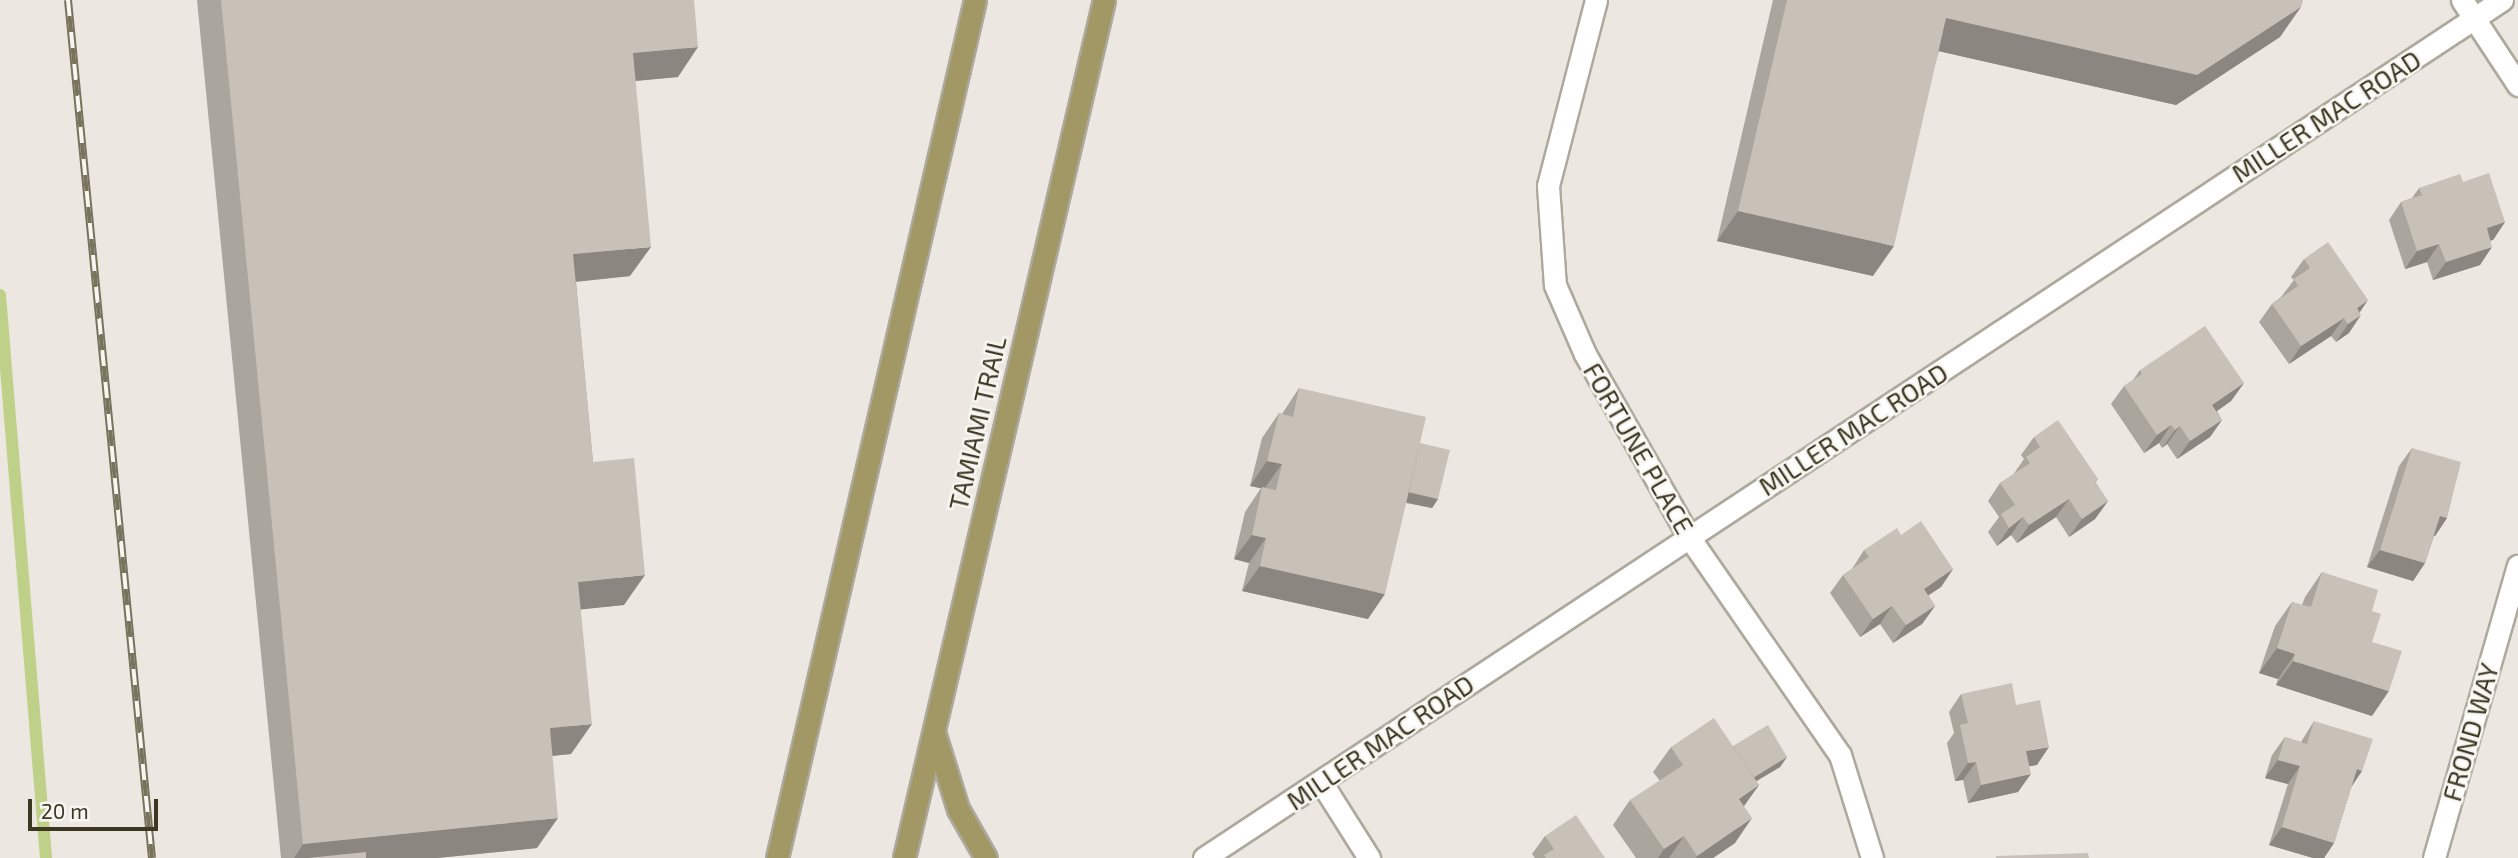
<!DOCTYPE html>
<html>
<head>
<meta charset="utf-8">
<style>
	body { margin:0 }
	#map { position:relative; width:2518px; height:858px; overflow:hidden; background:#ece8e1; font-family:"Exo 2",sans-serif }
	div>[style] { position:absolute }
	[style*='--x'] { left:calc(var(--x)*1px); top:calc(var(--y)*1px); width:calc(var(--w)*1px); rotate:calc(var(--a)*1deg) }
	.stream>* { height:12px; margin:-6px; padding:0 6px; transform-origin:6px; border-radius:6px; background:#bfd189 }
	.roads { filter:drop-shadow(2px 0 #ada99c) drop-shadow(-2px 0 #ada99c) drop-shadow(0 2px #ada99c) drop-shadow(0 -2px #ada99c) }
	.minor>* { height:21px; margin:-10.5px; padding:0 10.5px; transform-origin:10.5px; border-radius:10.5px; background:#fff }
	.tertiary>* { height:21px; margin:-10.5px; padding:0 10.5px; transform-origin:10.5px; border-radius:10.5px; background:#fff }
	.primary>* { height:21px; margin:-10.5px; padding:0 10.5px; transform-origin:10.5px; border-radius:10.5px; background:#a29866 }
	.rail>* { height:8px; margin-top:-4px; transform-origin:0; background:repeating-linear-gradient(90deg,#f8f6f2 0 16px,#78735c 0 32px); box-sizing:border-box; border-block:2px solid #78735c }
	.wall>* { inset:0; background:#aba69d }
	.shaded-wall>* { inset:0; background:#8b8780 }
	.building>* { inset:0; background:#c7c1b7 }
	span { translate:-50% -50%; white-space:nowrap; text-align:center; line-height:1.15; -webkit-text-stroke:5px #f8f6f2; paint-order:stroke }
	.street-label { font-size:26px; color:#3d3822 }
	.scale { position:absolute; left:28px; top:799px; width:130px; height:32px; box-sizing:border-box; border:4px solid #3d3822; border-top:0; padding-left:9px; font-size:21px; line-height:24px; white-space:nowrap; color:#3d3822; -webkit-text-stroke:5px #f8f6f2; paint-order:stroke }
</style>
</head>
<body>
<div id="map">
	<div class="stream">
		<div style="--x:0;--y:295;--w:565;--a:85.33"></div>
	</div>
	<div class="roads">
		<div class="minor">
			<div style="--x:1596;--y:0;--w:192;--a:104.5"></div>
			<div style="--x:1548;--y:186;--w:99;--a:86"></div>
			<div style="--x:1555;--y:285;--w:75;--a:66.5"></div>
			<div style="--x:1585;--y:354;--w:210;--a:60.4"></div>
			<div style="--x:1689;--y:537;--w:265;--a:55.3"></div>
			<div style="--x:1840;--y:755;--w:108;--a:72.7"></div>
			<div style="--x:2462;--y:0;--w:102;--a:56.6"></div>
			<div style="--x:1321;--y:782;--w:90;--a:57.7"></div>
			<div style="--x:2434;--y:858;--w:304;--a:-74"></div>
		</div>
		<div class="tertiary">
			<div style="--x:1204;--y:858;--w:1556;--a:-33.47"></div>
		</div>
		<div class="primary">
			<div style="--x:934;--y:732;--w:81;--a:72.7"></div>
			<div style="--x:958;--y:809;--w:56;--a:60.3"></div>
			<div style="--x:777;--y:858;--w:881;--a:-77.01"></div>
			<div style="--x:904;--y:858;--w:881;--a:-76.88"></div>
		</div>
	</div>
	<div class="rail">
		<div style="--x:68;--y:0;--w:862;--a:84.41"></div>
	</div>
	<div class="wall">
		<div style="clip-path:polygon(197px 0,694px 0,678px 77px,635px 81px,630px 276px,576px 282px,593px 462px,624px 605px,581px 609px,571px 754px,552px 756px,537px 848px,437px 858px,281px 858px)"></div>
		<div style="clip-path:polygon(1773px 0,2303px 0,2280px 37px,2176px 105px,1939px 51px,1873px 276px,1717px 241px)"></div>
		<div style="clip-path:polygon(2463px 182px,2505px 222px,2493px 240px,2490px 240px,2480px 265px,2433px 280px,2427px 262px,2405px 269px,2389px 220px,2401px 202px,2412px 198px,2419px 188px)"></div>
		<div style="clip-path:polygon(2304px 259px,2360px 313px,2349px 333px,2336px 342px,2331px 336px,2289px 364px,2259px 322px,2272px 304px,2281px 297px,2294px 280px,2291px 277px)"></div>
		<div style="clip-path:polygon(2140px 370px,2244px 383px,2231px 401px,2217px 411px,2222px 420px,2210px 437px,2177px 459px,2167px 444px,2162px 448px,2159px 443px,2144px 453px,2111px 404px,2124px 386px,2133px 380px)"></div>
		<div style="clip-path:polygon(1299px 388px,1420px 443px,1438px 499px,1432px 508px,1406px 503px,1368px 619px,1242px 591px,1249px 563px,1234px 559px,1245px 512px,1261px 488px,1250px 486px,1262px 438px,1279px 413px,1282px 414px)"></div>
		<div style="clip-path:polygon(2034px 437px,2098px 479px,2095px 483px,2108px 501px,2095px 519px,2069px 537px,2056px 517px,2017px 543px,2011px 535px,1997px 546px,1988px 532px,1999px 517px,1988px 501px,2000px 483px,2013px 475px,2024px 459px,2021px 455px)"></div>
		<div style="clip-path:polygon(2412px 448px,2447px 518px,2435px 536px,2434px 536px,2425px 563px,2413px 581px,2367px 567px,2399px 466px)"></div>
		<div style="clip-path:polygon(1901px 535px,1953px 569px,1941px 587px,1928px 595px,1935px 606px,1922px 624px,1893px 643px,1880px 624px,1860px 637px,1830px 593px,1843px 575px,1852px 569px,1864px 550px)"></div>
		<div style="clip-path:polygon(2322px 572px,2372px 611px,2372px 716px,2276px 685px,2278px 679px,2259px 673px,2275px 626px,2292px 602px,2302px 605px,2305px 597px)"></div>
		<div style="clip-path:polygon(1961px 694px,2016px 705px,2037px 765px,2029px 766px,2018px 792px,1968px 803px,1963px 780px,1955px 781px,1947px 743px,1954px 733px,1949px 712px)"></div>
		<div style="clip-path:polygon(2314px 721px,2362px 771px,2352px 785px,2334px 843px,2324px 858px,2313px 858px,2269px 845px,2288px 784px,2265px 778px,2272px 755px,2285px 737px,2301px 742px)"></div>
		<div style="clip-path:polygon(1733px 746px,1787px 757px,1780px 767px,1756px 781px,1759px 785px,1744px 806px,1735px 843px,1713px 858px,1636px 858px,1613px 825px,1630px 800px,1660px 781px,1653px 772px,1671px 747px)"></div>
		<div style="clip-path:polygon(1545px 836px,1605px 858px,1535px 858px,1532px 854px)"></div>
	</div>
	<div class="shaded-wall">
		<div style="clip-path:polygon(2301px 7px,2280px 37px,2176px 105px,1925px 48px,1946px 18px)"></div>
		<div style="clip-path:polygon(698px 47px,678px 77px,612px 83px,633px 53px)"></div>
		<div style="clip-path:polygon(1738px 211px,1894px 246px,1873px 276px,1717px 241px)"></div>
		<div style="clip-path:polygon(2505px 222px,2493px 240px,2474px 246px,2487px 228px)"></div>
		<div style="clip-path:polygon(2439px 244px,2427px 262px,2405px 269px,2417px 251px)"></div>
		<div style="clip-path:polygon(651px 247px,630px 276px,552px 284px,573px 254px)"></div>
		<div style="clip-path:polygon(2492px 247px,2480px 265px,2433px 280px,2446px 262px)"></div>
		<div style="clip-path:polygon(2368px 300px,2356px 318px,2357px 308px)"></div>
		<div style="clip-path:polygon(2361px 315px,2349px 333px,2336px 342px,2348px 324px)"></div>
		<div style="clip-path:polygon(2344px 318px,2331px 336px,2289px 364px,2301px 346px)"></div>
		<div style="clip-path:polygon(2244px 383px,2231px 401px,2200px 423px,2212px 405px)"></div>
		<div style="clip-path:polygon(2222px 420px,2210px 437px,2177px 459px,2190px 441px)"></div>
		<div style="clip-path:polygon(2171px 425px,2159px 443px,2144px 453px,2157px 435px)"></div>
		<div style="clip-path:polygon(2180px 426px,2167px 444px,2162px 448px,2175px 430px)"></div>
		<div style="clip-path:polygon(1267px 461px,1282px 464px,1264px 489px,1250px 486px)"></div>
		<div style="clip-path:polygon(1402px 491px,1438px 499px,1432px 508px,1395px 500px)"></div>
		<div style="clip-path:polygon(2069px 499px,2056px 517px,2017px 543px,2029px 525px)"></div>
		<div style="clip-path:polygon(2108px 501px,2095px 519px,2069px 537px,2082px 519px)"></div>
		<div style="clip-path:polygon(2440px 516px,2447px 518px,2435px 536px,2427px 534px)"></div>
		<div style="clip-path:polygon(2023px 517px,2011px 535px,1997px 546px,2009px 528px)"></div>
		<div style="clip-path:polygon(1252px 535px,1266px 538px,1249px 563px,1234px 559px)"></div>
		<div style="clip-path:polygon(2380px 550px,2425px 563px,2413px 581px,2367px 567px)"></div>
		<div style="clip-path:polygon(1260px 566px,1385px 594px,1368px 619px,1242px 591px)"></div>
		<div style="clip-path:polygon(1953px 569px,1941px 587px,1911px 607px,1924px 589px)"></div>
		<div style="clip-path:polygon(645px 575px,624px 605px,557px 612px,578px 582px)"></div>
		<div style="clip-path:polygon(1892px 606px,1880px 624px,1860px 637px,1873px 619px)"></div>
		<div style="clip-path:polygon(1935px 606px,1922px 624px,1893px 643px,1906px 625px)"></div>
		<div style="clip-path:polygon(2277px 648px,2295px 654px,2278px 679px,2259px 673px)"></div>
		<div style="clip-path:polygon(2293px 661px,2389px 691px,2372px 716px,2276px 685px)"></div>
		<div style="clip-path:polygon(592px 724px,571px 754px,529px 758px,550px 728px)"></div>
		<div style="clip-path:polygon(2049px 747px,2037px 765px,2013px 769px,2026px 751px)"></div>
		<div style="clip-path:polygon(1787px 757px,1780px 767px,1745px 788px,1752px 779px)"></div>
		<div style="clip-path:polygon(2278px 760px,2300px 766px,2288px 784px,2265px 778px)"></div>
		<div style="clip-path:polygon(1976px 762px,1963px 780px,1955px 781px,1968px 763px)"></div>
		<div style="clip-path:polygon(2357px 769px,2362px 771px,2350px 789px)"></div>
		<div style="clip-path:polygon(2031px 774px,2018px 792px,1968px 803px,1981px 785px)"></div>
		<div style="clip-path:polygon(1759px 785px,1741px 810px,1739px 799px)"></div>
		<div style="clip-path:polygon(558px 818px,537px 848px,437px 858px,294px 858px,303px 844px)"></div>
		<div style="clip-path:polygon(1752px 818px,1735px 843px,1713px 858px,1696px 858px,1697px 856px)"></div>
		<div style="clip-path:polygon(2282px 827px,2334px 843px,2324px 858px,2313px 858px,2269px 845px)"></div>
		<div style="clip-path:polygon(1684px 836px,1669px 858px,1658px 858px,1664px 849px)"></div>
	</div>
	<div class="building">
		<div style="clip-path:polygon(221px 0,694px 0,698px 47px,633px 53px,651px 247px,573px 254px,593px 462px,634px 458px,645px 575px,578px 582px,592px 724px,550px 728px,558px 818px,303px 844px)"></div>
		<div style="clip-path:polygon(1787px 0,2303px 0,2301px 7px,2197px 75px,1946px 18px,1894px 246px,1738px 211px)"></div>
		<div style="clip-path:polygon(2489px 173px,2505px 222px,2487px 228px,2492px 247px,2446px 262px,2439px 244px,2417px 251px,2401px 202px,2422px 195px,2419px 188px,2460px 174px,2463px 182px)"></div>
		<div style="clip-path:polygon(2328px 242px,2368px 300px,2357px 308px,2361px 315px,2348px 324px,2344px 318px,2301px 346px,2272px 304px,2298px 286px,2294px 279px,2310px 268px,2304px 259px)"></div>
		<div style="clip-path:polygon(2205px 326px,2244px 383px,2212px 405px,2222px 420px,2190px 441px,2180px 426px,2175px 430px,2171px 425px,2157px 435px,2124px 386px,2142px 374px,2140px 370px)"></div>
		<div style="clip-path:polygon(1299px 388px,1426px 417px,1385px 594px,1260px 566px,1266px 538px,1252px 535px,1262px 487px,1276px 490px,1282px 464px,1267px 461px,1279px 413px,1293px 417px)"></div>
		<div style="clip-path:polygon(2058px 420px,2098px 479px,2095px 481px,2108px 501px,2082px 519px,2069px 499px,2029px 525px,2023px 517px,2009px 528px,2001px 514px,2015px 505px,2000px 483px,2030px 463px,2026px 457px,2040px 447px,2034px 437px)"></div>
		<div style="clip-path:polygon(1420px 443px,1450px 450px,1438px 499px,1409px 492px)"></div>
		<div style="clip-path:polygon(2412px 448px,2461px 462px,2447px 518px,2440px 516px,2425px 563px,2380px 550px)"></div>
		<div style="clip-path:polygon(1921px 521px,1953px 569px,1924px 589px,1935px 606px,1906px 625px,1892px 606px,1873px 619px,1843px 575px,1869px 557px,1864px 550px,1897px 528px,1901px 535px)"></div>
		<div style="clip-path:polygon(2322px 572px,2378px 590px,2372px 611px,2381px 614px,2372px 642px,2402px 651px,2389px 691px,2293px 661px,2295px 654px,2277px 648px,2292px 602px,2311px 607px)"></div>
		<div style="clip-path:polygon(2012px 683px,2016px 705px,2040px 700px,2049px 747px,2026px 751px,2031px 774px,1981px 785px,1976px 762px,1968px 763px,1960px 725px,1968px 723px,1961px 694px)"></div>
		<div style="clip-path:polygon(1714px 718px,1759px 785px,1739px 799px,1752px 818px,1697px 856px,1684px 836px,1664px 849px,1630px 800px,1683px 765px,1671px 747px)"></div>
		<div style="clip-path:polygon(2314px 721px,2373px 739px,2362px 771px,2357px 769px,2334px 843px,2282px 827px,2300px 766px,2278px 760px,2285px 737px,2307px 744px)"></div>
		<div style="clip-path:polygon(1768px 725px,1787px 757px,1754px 777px,1733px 746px)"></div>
		<div style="clip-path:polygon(1576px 815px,1605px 858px,1546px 858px,1544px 855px,1554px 849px,1545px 836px)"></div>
		<div style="clip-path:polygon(366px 852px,366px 858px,308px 858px)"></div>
		<div style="clip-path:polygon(2088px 853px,2089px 858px,1996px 858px,1996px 856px)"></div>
	</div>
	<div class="street-label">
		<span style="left:2326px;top:116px;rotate:-33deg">MILLER MAC ROAD</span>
		<span style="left:977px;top:423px;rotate:-77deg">TAMIAMI TRAIL</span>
		<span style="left:1853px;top:429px;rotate:-33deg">MILLER MAC ROAD</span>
		<span style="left:1639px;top:448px;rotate:60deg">FORTUNE PLACE</span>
		<span style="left:2470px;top:732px;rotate:-74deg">FROND WAY</span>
		<span style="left:1380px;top:742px;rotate:-34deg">MILLER MAC ROAD</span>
	</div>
	<div class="scale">20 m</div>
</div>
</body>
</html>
